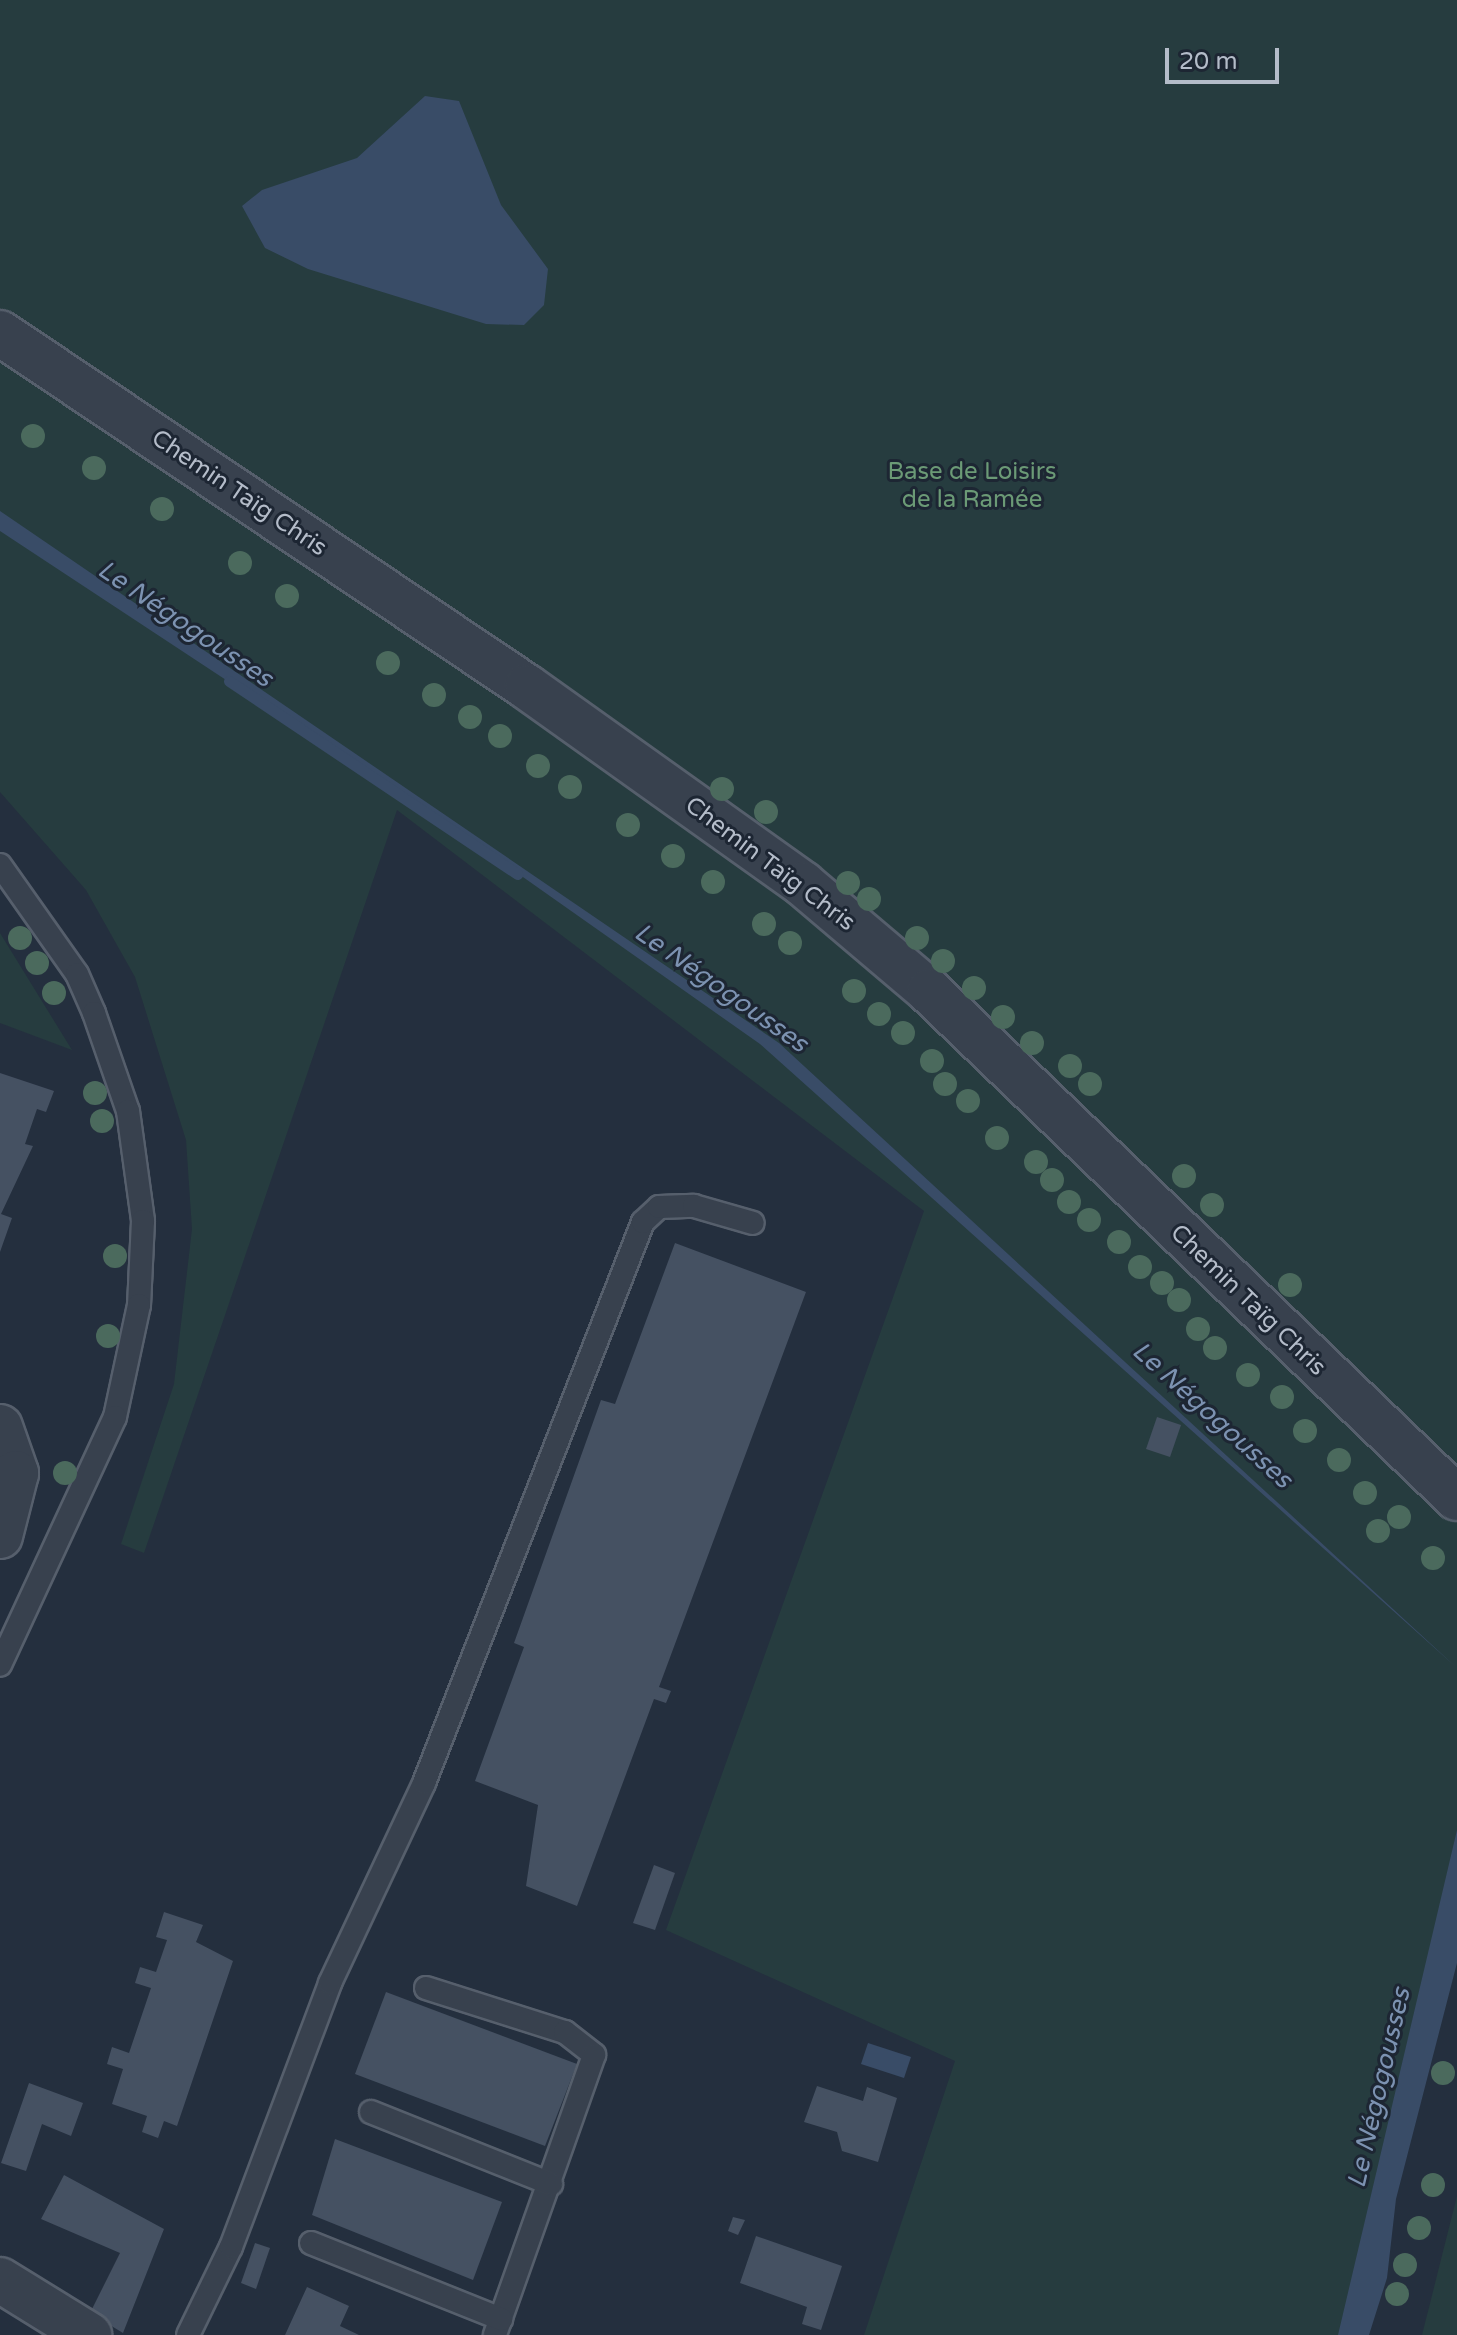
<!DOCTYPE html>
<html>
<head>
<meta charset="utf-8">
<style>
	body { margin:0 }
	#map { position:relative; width:1457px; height:2335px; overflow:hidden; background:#242f3e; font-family:"Varela Round",sans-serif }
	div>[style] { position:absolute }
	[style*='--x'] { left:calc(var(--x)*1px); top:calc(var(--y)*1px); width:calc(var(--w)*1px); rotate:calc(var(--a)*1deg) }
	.green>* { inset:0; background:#263c3f }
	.water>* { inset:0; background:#394c67 }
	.stream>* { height:11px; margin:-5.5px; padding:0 5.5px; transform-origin:5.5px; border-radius:5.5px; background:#394c67 }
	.building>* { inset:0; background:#455162 }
	.roads { filter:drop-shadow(2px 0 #565f6c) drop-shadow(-2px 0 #565f6c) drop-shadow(0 2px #565f6c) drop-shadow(0 -2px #565f6c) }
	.lane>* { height:22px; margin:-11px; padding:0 11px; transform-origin:11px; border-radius:11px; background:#38414e }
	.street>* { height:44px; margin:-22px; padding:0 22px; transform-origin:22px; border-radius:22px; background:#38414e }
	.trees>* { width:24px; height:24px; margin:-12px; border-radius:50%; background:#4b6a5d }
	span { translate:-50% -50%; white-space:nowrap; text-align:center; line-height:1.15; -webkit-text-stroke:6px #1d2633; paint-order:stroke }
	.park-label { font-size:24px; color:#6b9a76 }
	.street-label { font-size:24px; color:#b4bcc9 }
	.water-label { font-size:26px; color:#7c92b1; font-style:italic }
	.scale { position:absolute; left:1165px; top:48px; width:114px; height:36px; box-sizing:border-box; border:4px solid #b4bcc9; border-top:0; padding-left:10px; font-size:24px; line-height:28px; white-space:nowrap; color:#b4bcc9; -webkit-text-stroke:6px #1d2633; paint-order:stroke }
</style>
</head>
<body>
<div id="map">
	<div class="green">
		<div style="clip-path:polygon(0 0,1457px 0,1457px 1844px,1339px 2335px,864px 2335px,955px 2061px,666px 1930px,924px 1211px,397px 810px,144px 1553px,121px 1544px,174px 1384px,192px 1229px,186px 1140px,135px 977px,86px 890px,0 792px)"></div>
		<div style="clip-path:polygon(0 933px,72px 1050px,0 1023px)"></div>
		<div style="clip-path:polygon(1457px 2196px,1457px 2335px,1422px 2335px)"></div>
	</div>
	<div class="water">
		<div style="clip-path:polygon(425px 96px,459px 101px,501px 205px,548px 269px,544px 305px,524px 325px,486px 324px,308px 269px,265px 248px,242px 206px,262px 190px,357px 158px)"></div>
		<div style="clip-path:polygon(0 511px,779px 1043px,1457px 1668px,760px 1044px,493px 856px,0 531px)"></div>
		<div style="clip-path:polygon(1457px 1830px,1457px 1963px,1396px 2199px,1387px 2278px,1369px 2335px,1338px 2335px)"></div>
		<div style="clip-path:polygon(868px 2043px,911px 2057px,904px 2078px,861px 2064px)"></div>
	</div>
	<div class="stream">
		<div style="--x:229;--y:681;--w:347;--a:33.8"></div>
	</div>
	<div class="building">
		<div style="clip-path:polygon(0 1073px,54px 1091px,46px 1112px,37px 1109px,25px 1144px,33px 1146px,1px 1214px,12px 1218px,0 1252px)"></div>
		<div style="clip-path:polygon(675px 1243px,806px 1292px,659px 1687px,671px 1691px,666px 1703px,654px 1699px,577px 1906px,526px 1886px,538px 1805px,475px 1781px,524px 1647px,514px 1643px,601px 1400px,615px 1404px)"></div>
		<div style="clip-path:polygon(1157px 1417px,1181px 1425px,1170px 1457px,1146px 1449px)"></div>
		<div style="clip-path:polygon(654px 1865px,675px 1873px,655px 1930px,633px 1923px)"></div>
		<div style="clip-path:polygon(164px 1912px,203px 1925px,196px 1942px,233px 1961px,177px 2126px,164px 2121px,158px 2138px,142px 2132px,147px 2116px,112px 2104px,123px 2069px,107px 2064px,112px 2047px,129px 2053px,151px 1988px,135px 1983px,140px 1967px,156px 1972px,167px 1940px,156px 1937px)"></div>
		<div style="clip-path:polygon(386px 1992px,577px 2064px,545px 2146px,355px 2074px)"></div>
		<div style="clip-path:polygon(29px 2083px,83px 2103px,71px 2136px,42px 2124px,26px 2171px,1px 2163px)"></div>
		<div style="clip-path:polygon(817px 2086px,863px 2101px,867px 2087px,897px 2098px,878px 2162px,842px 2151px,837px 2132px,804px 2122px)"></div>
		<div style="clip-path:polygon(335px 2139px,502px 2202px,473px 2280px,312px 2215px)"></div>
		<div style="clip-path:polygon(64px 2175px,164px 2229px,123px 2333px,90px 2313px,120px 2253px,41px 2219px)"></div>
		<div style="clip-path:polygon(733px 2217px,745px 2220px,738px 2235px,728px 2231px)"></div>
		<div style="clip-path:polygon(756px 2236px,842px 2266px,821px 2330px,802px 2324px,807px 2307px,740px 2283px)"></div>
		<div style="clip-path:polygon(255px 2243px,270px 2248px,256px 2289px,241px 2283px)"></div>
		<div style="clip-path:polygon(307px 2287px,349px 2306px,340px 2326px,359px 2335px,285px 2335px)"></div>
	</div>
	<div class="roads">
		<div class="lane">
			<div style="--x:0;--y:865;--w:133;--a:54.8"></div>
			<div style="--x:77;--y:974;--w:43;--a:66.4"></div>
			<div style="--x:94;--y:1013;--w:104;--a:70.9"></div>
			<div style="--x:128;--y:1111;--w:111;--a:82.2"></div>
			<div style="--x:143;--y:1221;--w:84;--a:92.7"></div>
			<div style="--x:139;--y:1305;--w:115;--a:102.1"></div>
			<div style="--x:115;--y:1417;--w:273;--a:114.9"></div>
			<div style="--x:426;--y:1988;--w:146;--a:17.6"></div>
			<div style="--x:565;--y:2032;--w:37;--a:38"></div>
			<div style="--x:594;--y:2055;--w:297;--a:109.5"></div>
			<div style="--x:371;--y:2112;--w:194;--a:21.8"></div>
			<div style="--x:311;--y:2243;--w:205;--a:21.8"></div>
			<div style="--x:188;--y:2335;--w:98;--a:-64"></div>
			<div style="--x:231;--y:2247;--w:282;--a:-69.4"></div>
			<div style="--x:330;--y:1983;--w:221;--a:-64.8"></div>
			<div style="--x:424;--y:1783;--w:602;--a:-68.68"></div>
			<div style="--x:643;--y:1222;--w:22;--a:-43"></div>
			<div style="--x:659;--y:1207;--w:35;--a:-2"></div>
			<div style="--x:694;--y:1206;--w:61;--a:16.1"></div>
		</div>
		<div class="street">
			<div style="--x:0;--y:333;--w:635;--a:33.89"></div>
			<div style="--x:527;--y:687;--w:339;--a:35.5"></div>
			<div style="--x:803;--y:884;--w:165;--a:40.3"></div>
			<div style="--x:929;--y:991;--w:732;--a:43.84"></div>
			<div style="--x:0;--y:1427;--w:49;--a:70.8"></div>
			<div style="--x:16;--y:1473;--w:65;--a:104.3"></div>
			<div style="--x:0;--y:2280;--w:105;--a:31.7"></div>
		</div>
	</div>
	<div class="trees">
		<div style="left:33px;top:436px"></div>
		<div style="left:94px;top:468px"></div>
		<div style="left:162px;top:509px"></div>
		<div style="left:240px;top:563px"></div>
		<div style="left:287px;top:596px"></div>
		<div style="left:388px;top:663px"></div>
		<div style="left:434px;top:695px"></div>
		<div style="left:470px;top:717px"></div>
		<div style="left:500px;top:736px"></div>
		<div style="left:538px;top:766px"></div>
		<div style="left:570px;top:787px"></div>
		<div style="left:722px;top:789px"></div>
		<div style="left:766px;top:812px"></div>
		<div style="left:628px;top:825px"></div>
		<div style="left:673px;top:856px"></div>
		<div style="left:713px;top:882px"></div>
		<div style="left:848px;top:883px"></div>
		<div style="left:869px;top:899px"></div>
		<div style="left:764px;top:924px"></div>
		<div style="left:20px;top:938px"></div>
		<div style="left:917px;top:938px"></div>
		<div style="left:790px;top:943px"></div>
		<div style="left:943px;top:961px"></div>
		<div style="left:37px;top:963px"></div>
		<div style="left:974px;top:988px"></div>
		<div style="left:854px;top:991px"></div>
		<div style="left:54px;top:993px"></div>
		<div style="left:879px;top:1014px"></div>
		<div style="left:1003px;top:1017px"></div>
		<div style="left:903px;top:1033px"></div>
		<div style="left:1032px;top:1043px"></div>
		<div style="left:932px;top:1061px"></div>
		<div style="left:1070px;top:1066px"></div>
		<div style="left:945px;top:1084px"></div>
		<div style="left:1090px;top:1084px"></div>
		<div style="left:95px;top:1093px"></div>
		<div style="left:968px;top:1101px"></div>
		<div style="left:102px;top:1121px"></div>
		<div style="left:997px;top:1138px"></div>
		<div style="left:1036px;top:1162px"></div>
		<div style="left:1184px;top:1176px"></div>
		<div style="left:1052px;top:1180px"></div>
		<div style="left:1069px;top:1202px"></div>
		<div style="left:1212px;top:1205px"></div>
		<div style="left:1089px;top:1220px"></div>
		<div style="left:1119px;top:1242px"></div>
		<div style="left:115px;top:1256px"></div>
		<div style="left:1140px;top:1267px"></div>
		<div style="left:1162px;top:1283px"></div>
		<div style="left:1290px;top:1285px"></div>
		<div style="left:1179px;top:1300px"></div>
		<div style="left:1198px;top:1329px"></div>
		<div style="left:108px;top:1336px"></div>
		<div style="left:1215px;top:1348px"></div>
		<div style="left:1248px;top:1375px"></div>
		<div style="left:1282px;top:1397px"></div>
		<div style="left:1305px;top:1431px"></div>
		<div style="left:1339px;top:1460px"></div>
		<div style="left:65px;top:1473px"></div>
		<div style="left:1365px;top:1493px"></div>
		<div style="left:1399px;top:1517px"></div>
		<div style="left:1378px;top:1531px"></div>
		<div style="left:1433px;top:1558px"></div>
		<div style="left:1443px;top:2073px"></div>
		<div style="left:1433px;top:2185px"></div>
		<div style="left:1419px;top:2228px"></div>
		<div style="left:1405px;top:2265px"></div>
		<div style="left:1397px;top:2294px"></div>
	</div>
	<div class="park-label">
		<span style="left:972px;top:486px">Base de Loisirs<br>de la Ramée</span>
	</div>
	<div class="street-label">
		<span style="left:239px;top:493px;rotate:34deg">Chemin Taïg Chris</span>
		<span style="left:770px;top:864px;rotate:37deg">Chemin Taïg Chris</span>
		<span style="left:1248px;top:1300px;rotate:44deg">Chemin Taïg Chris</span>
	</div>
	<div class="water-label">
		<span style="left:185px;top:624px;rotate:34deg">Le Négogousses</span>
		<span style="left:721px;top:988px;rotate:35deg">Le Négogousses</span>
		<span style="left:1212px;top:1415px;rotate:42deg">Le Négogousses</span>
		<span style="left:1379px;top:2088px;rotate:-77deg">Le Négogousses</span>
	</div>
	<div class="scale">20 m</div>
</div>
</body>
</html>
